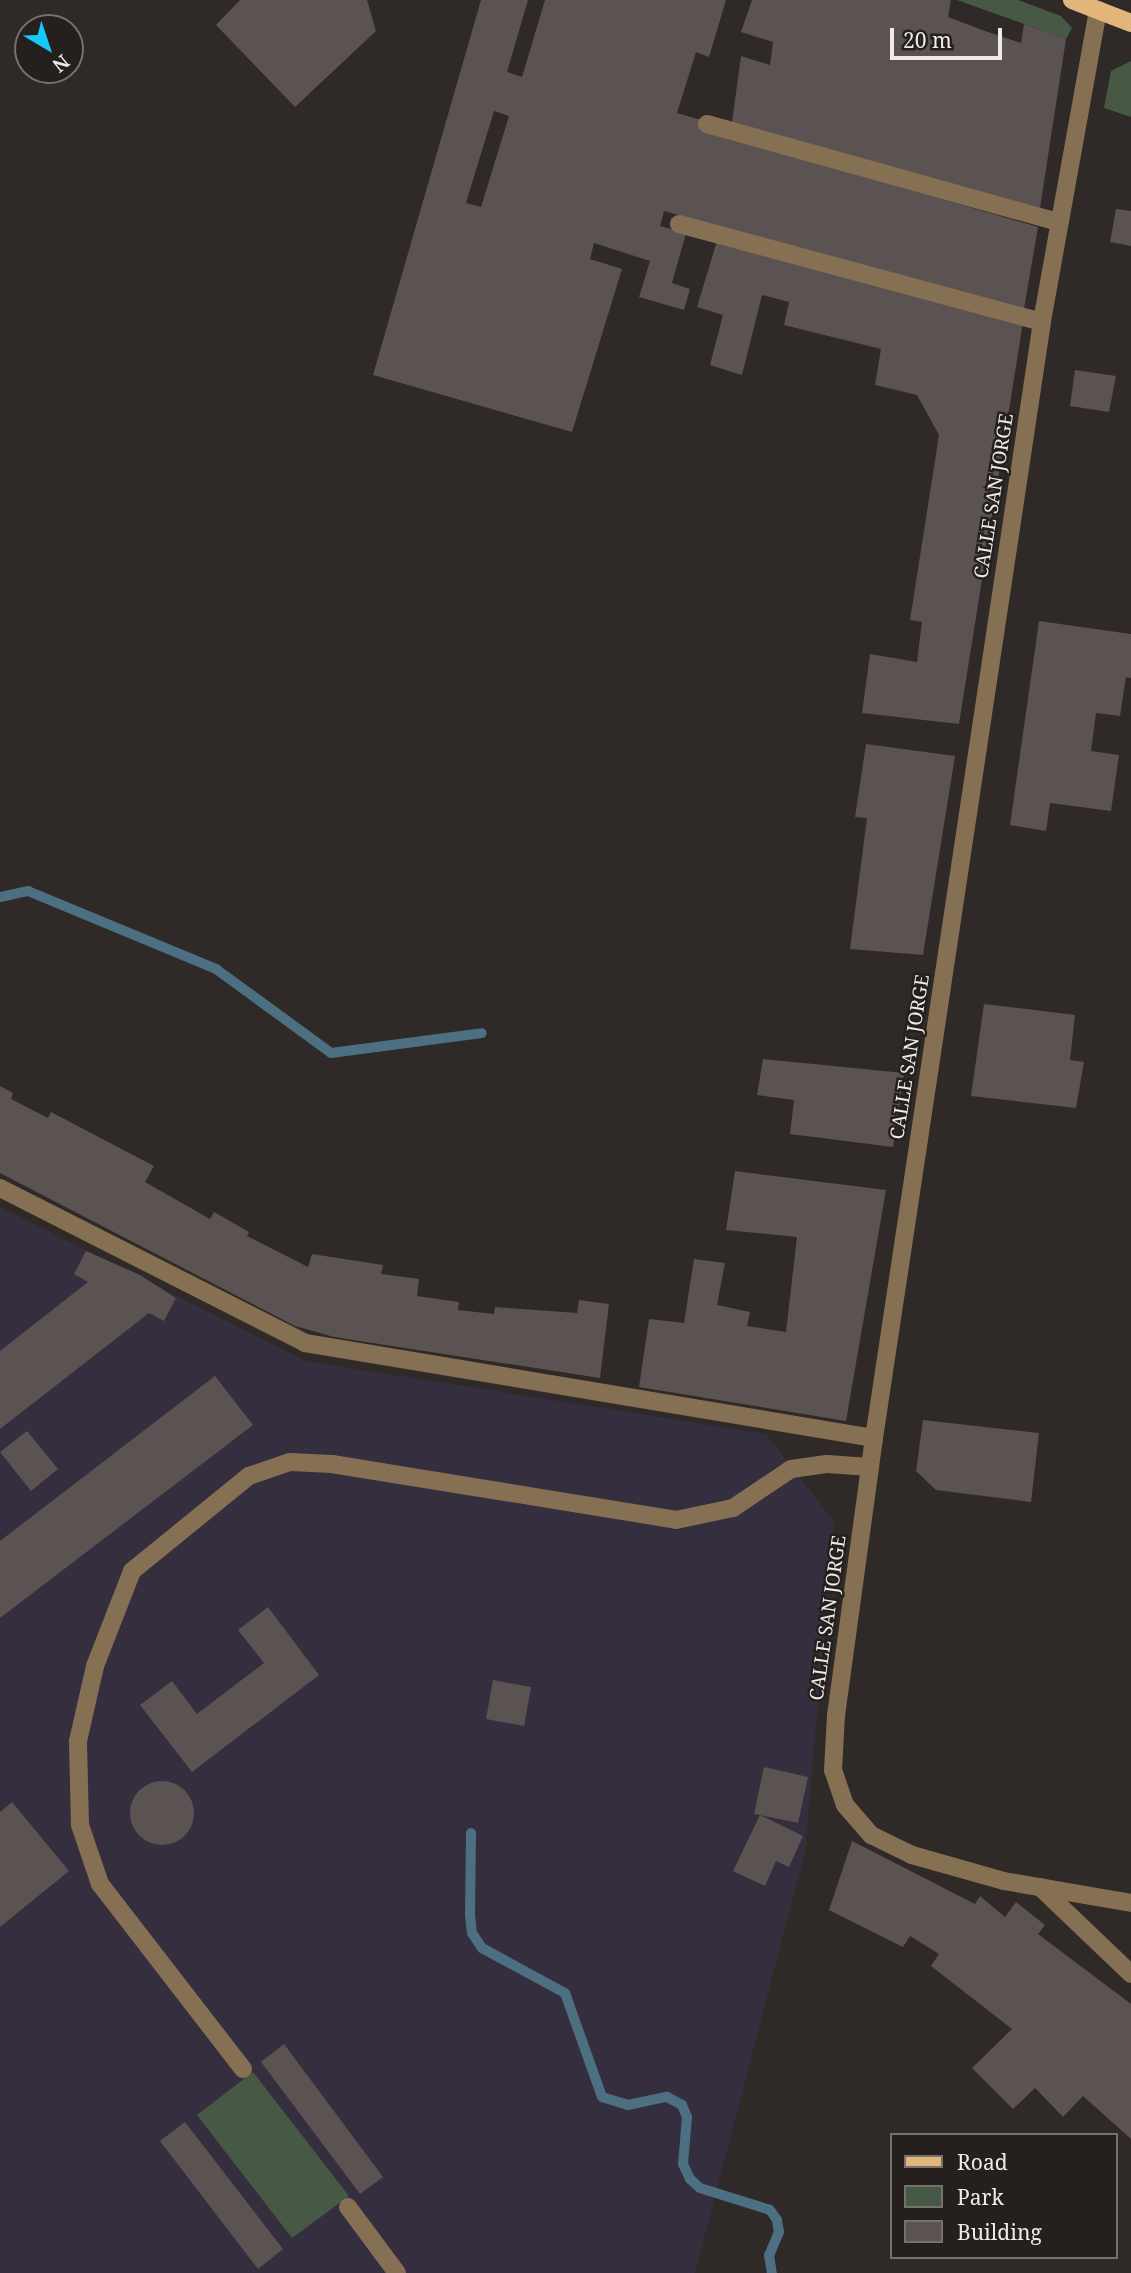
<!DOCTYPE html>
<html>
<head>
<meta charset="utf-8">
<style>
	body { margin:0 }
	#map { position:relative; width:1131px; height:2273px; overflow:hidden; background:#2f2927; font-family:"Noto Serif",serif }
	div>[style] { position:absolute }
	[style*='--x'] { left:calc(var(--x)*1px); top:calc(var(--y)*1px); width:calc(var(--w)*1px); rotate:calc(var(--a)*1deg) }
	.education>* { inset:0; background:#342e3f }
	.green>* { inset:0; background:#475945 }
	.stream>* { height:10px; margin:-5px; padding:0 5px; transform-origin:5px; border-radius:5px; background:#4c6f81 }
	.building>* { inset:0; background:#5a5352 }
	.round { border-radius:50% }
	.minor>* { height:18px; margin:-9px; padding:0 9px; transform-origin:9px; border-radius:9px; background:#867054 }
	.major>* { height:18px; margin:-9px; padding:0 9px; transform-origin:9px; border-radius:9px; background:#e2b57a }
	span { translate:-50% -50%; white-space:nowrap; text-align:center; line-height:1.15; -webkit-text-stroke:5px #251f1d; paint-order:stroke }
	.street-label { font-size:19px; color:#eeebe9 }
	.legend { position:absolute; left:890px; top:2133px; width:228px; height:126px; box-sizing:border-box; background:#251f1d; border:2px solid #75716f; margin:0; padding:9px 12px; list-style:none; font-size:21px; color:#eeebe9 }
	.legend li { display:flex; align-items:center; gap:14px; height:35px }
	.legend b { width:35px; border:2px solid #75716f }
	.north { position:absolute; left:14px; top:14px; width:70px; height:70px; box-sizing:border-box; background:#251f1d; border:2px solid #75716f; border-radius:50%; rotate:141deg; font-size:19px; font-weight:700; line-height:28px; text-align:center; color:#eeebe9 }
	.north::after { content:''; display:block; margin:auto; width:24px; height:32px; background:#15cafb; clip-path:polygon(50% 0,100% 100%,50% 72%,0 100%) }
	.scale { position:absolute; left:890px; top:28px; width:112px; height:32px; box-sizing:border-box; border:4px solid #eeebe9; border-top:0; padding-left:9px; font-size:21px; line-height:24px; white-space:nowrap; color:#eeebe9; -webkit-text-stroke:5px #251f1d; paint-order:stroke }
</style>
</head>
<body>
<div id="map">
	<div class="education">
		<div style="clip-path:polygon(0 1207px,306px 1361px,766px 1434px,834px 1521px,805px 1852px,695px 2273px,0 2273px)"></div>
	</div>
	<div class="green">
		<div style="clip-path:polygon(957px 0,1018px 0,1061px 16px,1072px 28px,1066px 39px)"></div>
		<div style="clip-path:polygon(1131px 61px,1131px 117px,1104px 108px,1111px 71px)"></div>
		<div style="clip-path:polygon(253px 2072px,349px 2196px,292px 2238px,197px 2115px)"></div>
	</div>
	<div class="stream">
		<div style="--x:0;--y:897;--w:29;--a:-12"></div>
		<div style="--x:28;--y:891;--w:204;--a:22.5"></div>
		<div style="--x:216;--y:969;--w:142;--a:36.1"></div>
		<div style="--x:331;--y:1053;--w:152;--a:-7.5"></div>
		<div style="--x:471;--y:1833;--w:82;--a:90.7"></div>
		<div style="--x:470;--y:1915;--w:18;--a:84"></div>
		<div style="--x:472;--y:1933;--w:18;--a:56"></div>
		<div style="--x:482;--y:1948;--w:94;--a:28.5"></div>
		<div style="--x:565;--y:1993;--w:110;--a:70.4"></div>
		<div style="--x:602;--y:2097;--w:27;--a:17"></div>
		<div style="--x:628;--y:2105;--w:40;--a:-12"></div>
		<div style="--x:667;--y:2097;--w:17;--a:28"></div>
		<div style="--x:682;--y:2105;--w:13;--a:67"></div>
		<div style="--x:687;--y:2117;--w:47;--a:94.9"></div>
		<div style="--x:683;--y:2164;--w:17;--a:65"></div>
		<div style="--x:690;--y:2179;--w:13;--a:42"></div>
		<div style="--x:700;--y:2188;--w:73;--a:17.4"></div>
		<div style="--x:770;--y:2210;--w:12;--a:55"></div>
		<div style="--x:777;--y:2220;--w:12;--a:81"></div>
		<div style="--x:779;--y:2232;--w:25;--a:113"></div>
		<div style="--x:769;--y:2255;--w:18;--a:81"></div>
	</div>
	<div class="building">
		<div style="clip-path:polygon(240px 0,367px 0,376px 31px,295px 107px,216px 25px)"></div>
		<div style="clip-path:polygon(evenodd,481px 0,528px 0,507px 72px,522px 77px,545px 0,726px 0,709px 57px,696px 52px,677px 113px,701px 120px,699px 128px,1038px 227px,1024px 309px,664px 211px,660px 226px,686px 233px,672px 283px,690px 289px,684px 310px,639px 297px,650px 261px,594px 243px,590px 259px,622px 269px,572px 432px,373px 375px,481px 0,494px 111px,509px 116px,481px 207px,466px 203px,494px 111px)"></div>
		<div style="clip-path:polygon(752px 0,951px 0,948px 17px,985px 31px,1021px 43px,1024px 24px,1066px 39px,1040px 208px,732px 122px,741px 56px,770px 65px,773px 42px,741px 32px)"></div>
		<div style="clip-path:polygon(1116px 209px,1131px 211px,1131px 246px,1110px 242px)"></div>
		<div style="clip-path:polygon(717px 241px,1023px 322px,959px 724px,862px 713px,870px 654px,917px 662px,922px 622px,910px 620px,939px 435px,917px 395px,875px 385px,881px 349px,784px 325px,789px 302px,762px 295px,742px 375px,710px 365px,723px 315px,697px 307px)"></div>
		<div style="clip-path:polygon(1075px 370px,1116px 376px,1109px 412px,1070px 406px)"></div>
		<div style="clip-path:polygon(1039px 621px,1131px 634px,1131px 678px,1126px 677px,1120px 716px,1096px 713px,1091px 751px,1119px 755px,1111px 811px,1050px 803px,1046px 831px,1010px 825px)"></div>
		<div style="clip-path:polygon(866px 744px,955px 756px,923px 955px,850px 949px,867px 818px,855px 817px)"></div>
		<div style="clip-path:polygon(984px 1004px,1075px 1015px,1070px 1060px,1084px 1062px,1076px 1108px,971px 1096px)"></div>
		<div style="clip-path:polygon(763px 1059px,904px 1073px,893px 1147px,790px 1134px,794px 1100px,757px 1095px)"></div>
		<div style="clip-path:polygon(0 1086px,13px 1093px,11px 1099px,48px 1118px,51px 1112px,154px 1166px,145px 1182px,210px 1219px,214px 1212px,249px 1232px,247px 1236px,308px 1267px,312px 1254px,383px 1265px,381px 1274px,419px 1279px,417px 1296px,459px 1302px,458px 1310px,494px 1314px,495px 1307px,577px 1313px,579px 1300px,609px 1304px,600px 1378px,334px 1337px,295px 1326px,0 1173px)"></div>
		<div style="clip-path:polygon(735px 1171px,886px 1190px,846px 1421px,639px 1387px,649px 1319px,684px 1323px,694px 1259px,725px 1263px,717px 1305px,750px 1312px,747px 1326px,786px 1332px,797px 1237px,726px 1230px)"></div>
		<div style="clip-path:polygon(86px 1251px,140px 1275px,176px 1298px,164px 1321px,149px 1313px,0 1429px,0 1351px,88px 1282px,74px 1274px)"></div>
		<div style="clip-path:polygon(215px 1376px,253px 1425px,0 1618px,0 1541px)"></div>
		<div style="clip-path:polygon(923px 1420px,1039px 1433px,1031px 1502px,936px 1490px,916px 1471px)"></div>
		<div style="clip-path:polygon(27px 1431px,58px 1469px,31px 1491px,0 1452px)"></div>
		<div style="clip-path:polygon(268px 1607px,319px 1675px,192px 1772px,140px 1705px,172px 1681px,197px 1714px,264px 1663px,238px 1630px)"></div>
		<div style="clip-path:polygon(493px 1680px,531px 1687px,524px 1726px,486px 1719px)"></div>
		<div style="clip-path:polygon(764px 1767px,808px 1777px,798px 1823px,760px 1815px,803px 1836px,789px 1867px,776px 1861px,765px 1886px,733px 1871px,760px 1815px,754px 1814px)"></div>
		<div class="round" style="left:130px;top:1781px;width:64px;height:64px"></div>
		<div style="clip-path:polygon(12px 1802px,69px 1871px,0 1927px,0 1812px)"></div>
		<div style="clip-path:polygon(852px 1841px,975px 1904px,980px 1896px,1005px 1917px,1016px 1902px,1045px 1925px,1038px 1934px,1131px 2004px,1131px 2139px,1083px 2096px,1063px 2117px,1035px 2088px,1013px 2109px,972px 2068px,1012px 2029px,931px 1966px,939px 1954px,910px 1936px,903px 1947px,829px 1910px)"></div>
		<div style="clip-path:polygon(284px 2044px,383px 2177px,360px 2194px,261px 2062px)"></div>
		<div style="clip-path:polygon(185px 2122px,283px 2249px,258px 2269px,160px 2141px)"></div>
	</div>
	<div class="minor">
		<div style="--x:1098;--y:10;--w:317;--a:100.2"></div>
		<div style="--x:1042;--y:322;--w:1129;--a:98.56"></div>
		<div style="--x:874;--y:1438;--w:280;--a:97.8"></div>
		<div style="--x:836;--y:1715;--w:55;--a:93.1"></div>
		<div style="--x:833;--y:1770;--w:37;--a:71"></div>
		<div style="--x:845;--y:1805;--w:40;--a:49"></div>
		<div style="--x:871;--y:1835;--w:46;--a:26"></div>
		<div style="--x:912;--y:1855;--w:96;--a:15.8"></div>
		<div style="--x:1004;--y:1881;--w:129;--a:9.8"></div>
		<div style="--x:707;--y:124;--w:365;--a:15.6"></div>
		<div style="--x:679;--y:224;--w:376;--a:15.1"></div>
		<div style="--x:0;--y:1188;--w:342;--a:26.9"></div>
		<div style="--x:305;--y:1343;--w:577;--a:9.48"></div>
		<div style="--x:1040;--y:1887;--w:126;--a:43.7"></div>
		<div style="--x:243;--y:2069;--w:234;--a:-127.7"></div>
		<div style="--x:100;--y:1884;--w:62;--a:-108.7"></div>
		<div style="--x:80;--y:1825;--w:84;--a:-91.4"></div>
		<div style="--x:78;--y:1741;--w:77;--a:-77.2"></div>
		<div style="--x:95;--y:1666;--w:102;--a:-68.7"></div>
		<div style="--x:132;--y:1571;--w:151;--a:-39.1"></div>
		<div style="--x:249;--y:1476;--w:43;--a:-18.9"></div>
		<div style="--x:290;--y:1462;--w:42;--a:2.7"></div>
		<div style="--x:332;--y:1464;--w:349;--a:9.2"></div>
		<div style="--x:676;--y:1520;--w:58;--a:-11.9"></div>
		<div style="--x:733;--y:1508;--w:70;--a:-33.9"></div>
		<div style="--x:791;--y:1469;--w:36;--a:-8"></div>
		<div style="--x:827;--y:1464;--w:43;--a:4"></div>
		<div style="--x:348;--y:2207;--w:82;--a:53.4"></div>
	</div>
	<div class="major">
		<div style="--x:1072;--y:0;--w:63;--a:21.3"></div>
	</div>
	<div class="street-label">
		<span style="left:994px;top:496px;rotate:-81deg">CALLE SAN JORGE</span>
		<span style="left:910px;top:1057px;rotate:-81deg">CALLE SAN JORGE</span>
		<span style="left:828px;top:1618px;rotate:-82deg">CALLE SAN JORGE</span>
	</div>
	<ul class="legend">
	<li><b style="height:9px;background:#e2b57a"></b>Road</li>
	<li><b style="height:19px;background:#475945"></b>Park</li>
	<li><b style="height:19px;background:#5a5352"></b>Building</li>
	</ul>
	<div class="north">N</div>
	<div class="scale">20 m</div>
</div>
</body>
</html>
